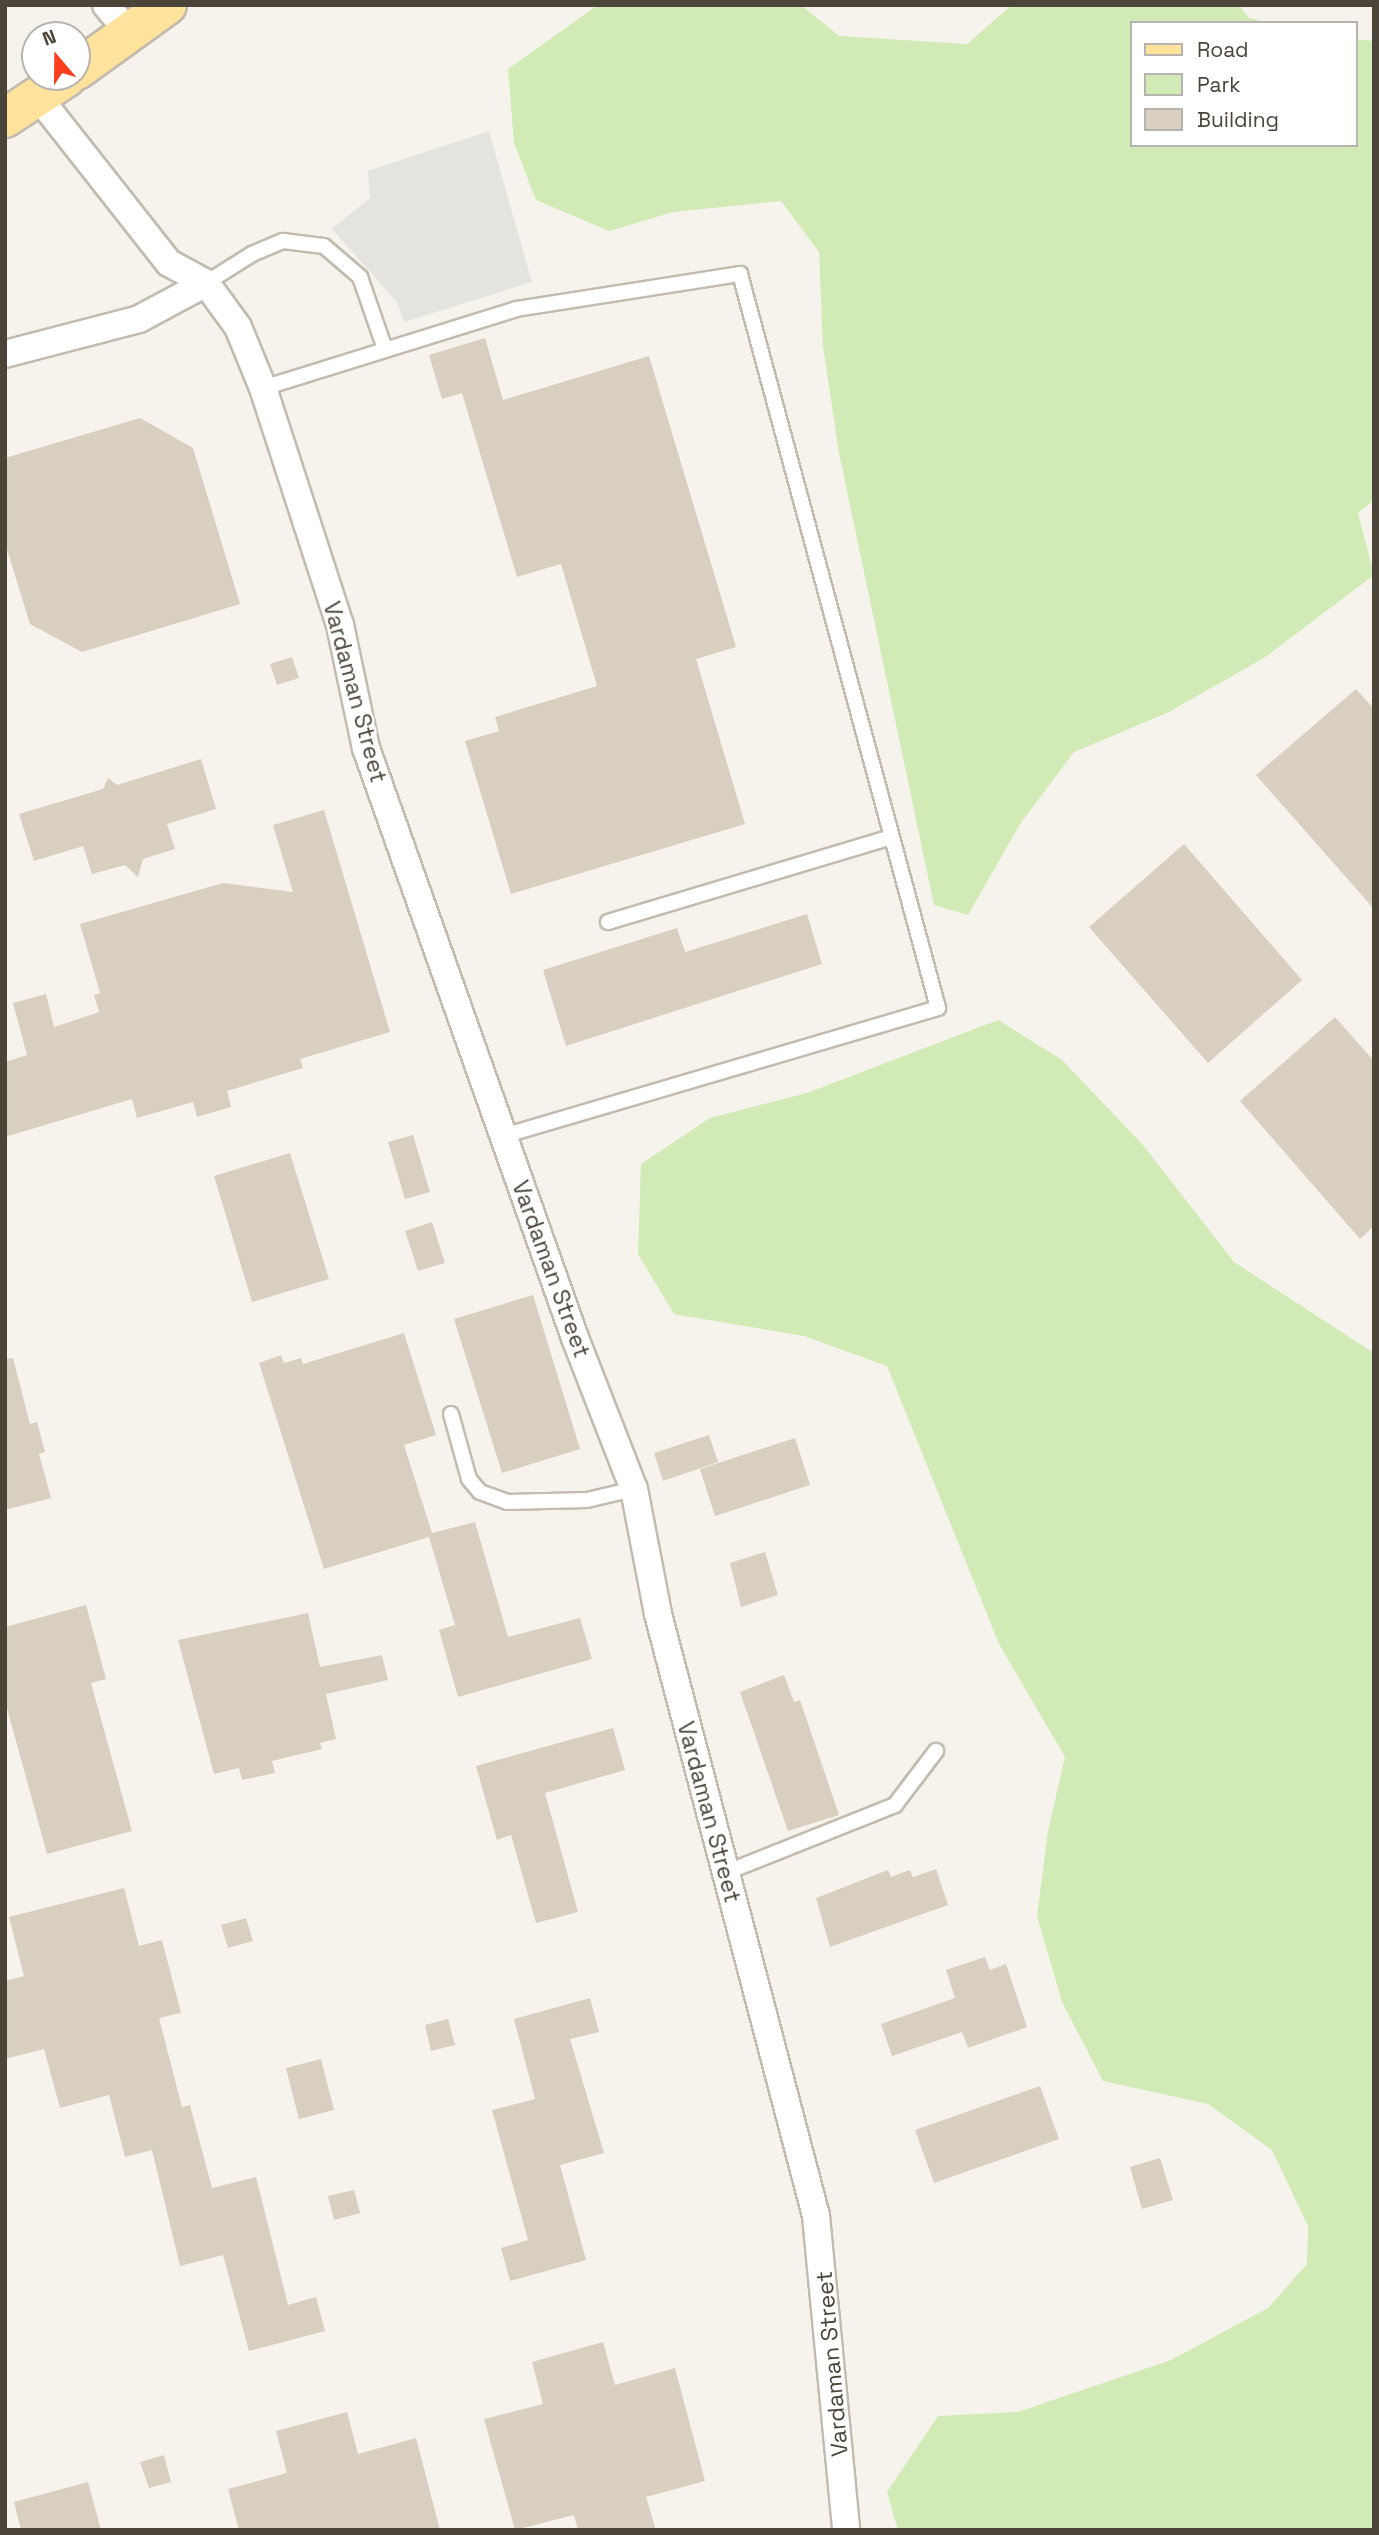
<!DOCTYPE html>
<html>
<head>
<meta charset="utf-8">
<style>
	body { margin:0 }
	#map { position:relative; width:1379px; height:2535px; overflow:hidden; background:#f6f3ec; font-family:"Space Grotesk",sans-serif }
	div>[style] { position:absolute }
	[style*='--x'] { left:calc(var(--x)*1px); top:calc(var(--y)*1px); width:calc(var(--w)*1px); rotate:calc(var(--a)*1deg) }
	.green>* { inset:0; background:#d2eab5 }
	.parking>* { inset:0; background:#e5e3e0 }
	.building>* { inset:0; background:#d8cfc1 }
	.roads { filter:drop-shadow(2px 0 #c2bbae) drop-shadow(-2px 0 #c2bbae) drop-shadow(0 2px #c2bbae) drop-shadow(0 -2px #c2bbae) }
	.service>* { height:14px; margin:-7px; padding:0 7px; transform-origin:7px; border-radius:7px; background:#fff }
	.minor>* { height:26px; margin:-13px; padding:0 13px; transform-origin:13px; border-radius:13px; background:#fff }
	.primary>* { height:38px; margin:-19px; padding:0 19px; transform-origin:19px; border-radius:19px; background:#ffe39c }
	span { translate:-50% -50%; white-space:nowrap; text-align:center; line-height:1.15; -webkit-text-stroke:5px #fff; paint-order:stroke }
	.street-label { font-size:23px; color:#4b4439 }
	.frame { position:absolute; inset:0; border:7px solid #4b4439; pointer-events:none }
	.legend { position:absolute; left:1130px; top:21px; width:228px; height:126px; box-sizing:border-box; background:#fff; border:2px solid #b7b4b0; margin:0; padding:9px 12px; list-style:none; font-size:21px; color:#4b4439 }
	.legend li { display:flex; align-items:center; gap:14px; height:35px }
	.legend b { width:35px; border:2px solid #b7b4b0 }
	.north { position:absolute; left:21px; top:21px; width:70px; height:70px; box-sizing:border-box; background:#fff; border:2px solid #b7b4b0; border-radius:50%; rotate:340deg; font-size:19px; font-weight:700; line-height:28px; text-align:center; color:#4b4439 }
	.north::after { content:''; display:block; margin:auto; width:24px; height:32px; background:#fc3f1d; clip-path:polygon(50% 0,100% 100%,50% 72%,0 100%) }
</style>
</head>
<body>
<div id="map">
	<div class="green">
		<div style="clip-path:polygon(598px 5px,801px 5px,839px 36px,967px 44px,1012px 5px,1239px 5px,1249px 18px,1269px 23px,1132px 23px,1132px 145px,1356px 145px,1356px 39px,1374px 41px,1374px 500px,1358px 513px,1374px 575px,1264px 658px,1167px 713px,1074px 752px,1020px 824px,968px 915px,934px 905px,839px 453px,823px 346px,819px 252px,781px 201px,673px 212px,609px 231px,536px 200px,514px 143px,508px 69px)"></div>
		<div style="clip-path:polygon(998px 1020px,1062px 1060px,1143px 1145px,1234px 1262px,1374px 1353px,1374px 2530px,898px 2530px,887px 2492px,938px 2416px,1018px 2412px,1171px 2360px,1268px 2308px,1307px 2264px,1308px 2226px,1272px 2150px,1208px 2104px,1103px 2081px,1062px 2002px,1037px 1916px,1048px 1831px,1065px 1757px,999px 1644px,887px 1366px,804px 1336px,674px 1314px,638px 1254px,641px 1164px,710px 1118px,807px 1093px)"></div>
	</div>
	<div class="parking">
		<div style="clip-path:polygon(489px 131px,532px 282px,404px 322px,397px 302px,332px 229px,370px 198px,368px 171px)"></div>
	</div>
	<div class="building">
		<div style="clip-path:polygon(485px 338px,503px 400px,649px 356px,736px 647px,696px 659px,745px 824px,511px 894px,465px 741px,499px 731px,495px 717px,597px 686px,561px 564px,517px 577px,462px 393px,442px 399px,429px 355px)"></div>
		<div style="clip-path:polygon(140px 418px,193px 448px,240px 604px,82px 652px,30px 624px,5px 543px,5px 458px)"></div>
		<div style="clip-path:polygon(292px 657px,299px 678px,277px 685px,270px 664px)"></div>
		<div style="clip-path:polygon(1356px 689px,1374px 709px,1374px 909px,1256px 775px)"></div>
		<div style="clip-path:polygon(201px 759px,216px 809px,167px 824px,175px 849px,143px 859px,138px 877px,125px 865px,92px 874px,83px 846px,34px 861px,19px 814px,103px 789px,108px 778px,117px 785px)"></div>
		<div style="clip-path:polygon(324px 810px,390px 1032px,300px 1059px,303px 1068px,227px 1091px,231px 1107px,197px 1117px,193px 1102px,137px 1118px,132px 1099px,5px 1137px,5px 1062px,27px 1055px,13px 1003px,46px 994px,54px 1027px,99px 1012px,94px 995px,100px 993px,80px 924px,223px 883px,293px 892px,273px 825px)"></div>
		<div style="clip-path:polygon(1184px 844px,1302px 980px,1208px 1063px,1089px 927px)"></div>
		<div style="clip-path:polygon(807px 914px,822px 964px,566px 1046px,543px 970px,677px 928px,685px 952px)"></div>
		<div style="clip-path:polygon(1335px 1017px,1374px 1061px,1374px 1226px,1360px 1239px,1240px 1101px)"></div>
		<div style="clip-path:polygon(413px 1135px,430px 1192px,405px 1199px,388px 1142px)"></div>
		<div style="clip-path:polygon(290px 1153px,329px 1279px,252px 1302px,214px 1176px)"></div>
		<div style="clip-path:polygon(432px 1222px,445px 1263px,418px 1271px,405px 1231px)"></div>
		<div style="clip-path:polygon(533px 1295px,580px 1449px,502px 1473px,454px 1319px)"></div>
		<div style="clip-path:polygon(404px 1333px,436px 1435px,404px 1445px,432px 1533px,475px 1522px,508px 1637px,580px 1618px,592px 1659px,458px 1697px,439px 1630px,455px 1625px,429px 1537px,324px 1569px,259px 1363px,281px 1355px,284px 1363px,301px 1358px,303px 1364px)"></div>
		<div style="clip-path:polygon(13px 1358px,30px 1424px,37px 1422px,45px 1452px,39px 1454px,51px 1498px,5px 1510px,5px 1359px)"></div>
		<div style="clip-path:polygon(709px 1435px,718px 1462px,663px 1481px,654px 1453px)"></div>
		<div style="clip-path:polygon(795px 1438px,810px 1485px,715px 1516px,700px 1469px)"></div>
		<div style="clip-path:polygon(765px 1552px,778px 1595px,741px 1607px,730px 1563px)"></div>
		<div style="clip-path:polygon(86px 1605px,106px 1679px,91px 1683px,132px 1831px,47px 1854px,5px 1701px,5px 1627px)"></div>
		<div style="clip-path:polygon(308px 1613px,320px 1667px,382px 1655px,388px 1680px,326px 1694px,336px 1739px,320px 1743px,322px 1749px,272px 1761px,275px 1773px,242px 1780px,239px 1768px,214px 1774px,178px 1640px)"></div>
		<div style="clip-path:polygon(784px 1675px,794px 1702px,800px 1700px,839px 1815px,788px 1831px,740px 1692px)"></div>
		<div style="clip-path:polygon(613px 1728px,625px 1770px,545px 1793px,578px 1912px,536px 1923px,511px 1835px,497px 1840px,476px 1766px)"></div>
		<div style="clip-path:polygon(936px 1869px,948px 1905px,830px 1947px,816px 1898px,888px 1870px,891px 1877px,910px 1870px,913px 1877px)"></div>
		<div style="clip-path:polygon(124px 1888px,139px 1946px,162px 1940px,181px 2013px,159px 2018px,182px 2107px,190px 2105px,212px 2188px,256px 2177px,288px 2305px,316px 2297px,325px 2331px,249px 2351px,223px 2255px,180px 2266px,152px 2150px,125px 2157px,109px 2095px,60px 2108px,44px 2049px,5px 2059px,5px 1981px,24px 1976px,9px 1917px)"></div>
		<div style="clip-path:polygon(246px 1918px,253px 1941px,228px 1948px,221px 1925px)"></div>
		<div style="clip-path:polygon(985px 1957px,990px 1970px,1006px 1964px,1027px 2027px,968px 2048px,962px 2032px,892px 2056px,881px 2024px,955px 1998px,946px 1970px)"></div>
		<div style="clip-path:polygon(590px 1998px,599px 2032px,570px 2039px,604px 2153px,560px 2165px,586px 2260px,510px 2281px,501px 2248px,528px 2240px,492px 2110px,535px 2099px,514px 2019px)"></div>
		<div style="clip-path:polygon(448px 2019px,455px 2045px,431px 2051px,425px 2025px)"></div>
		<div style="clip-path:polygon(321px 2059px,334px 2110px,299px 2119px,286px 2068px)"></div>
		<div style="clip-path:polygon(1040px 2086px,1059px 2139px,934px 2183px,915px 2130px)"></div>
		<div style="clip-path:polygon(1160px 2158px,1173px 2200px,1142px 2209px,1130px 2167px)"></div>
		<div style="clip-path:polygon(354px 2190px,360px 2213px,334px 2220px,328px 2196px)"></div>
		<div style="clip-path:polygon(603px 2342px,615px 2385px,675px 2368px,705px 2481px,646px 2497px,656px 2530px,578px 2530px,574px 2515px,515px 2530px,484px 2419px,543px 2404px,532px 2362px)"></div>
		<div style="clip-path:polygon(347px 2412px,358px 2454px,416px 2438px,440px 2530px,239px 2530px,228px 2489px,287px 2473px,276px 2431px)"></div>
		<div style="clip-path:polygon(164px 2455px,171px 2482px,149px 2488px,140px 2462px)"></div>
		<div style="clip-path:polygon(88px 2482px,101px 2530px,21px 2530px,14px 2502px)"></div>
	</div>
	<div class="roads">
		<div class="service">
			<div style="--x:206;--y:283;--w:54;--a:-32.2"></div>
			<div style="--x:252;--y:254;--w:34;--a:-23"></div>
			<div style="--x:283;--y:241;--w:41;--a:7"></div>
			<div style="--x:324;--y:246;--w:48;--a:40.7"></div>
			<div style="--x:360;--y:277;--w:76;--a:70.9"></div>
			<div style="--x:263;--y:388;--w:265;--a:-17.3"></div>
			<div style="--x:516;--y:309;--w:227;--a:-8.9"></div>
			<div style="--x:740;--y:274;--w:760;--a:74.9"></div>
			<div style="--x:938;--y:1008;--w:453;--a:163.6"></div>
			<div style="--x:608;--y:922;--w:296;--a:-16.7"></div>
			<div style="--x:451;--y:1414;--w:67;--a:74.5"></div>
			<div style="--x:469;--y:1479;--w:17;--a:50"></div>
			<div style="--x:480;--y:1492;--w:29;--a:20"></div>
			<div style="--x:507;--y:1502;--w:80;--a:-1.4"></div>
			<div style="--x:587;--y:1500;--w:48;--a:-13.2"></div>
			<div style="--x:725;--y:1873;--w:183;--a:-21.8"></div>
			<div style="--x:895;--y:1805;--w:68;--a:-52.8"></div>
		</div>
		<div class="minor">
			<div style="--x:106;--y:5;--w:35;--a:50"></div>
			<div style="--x:39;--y:98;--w:210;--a:51.8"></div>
			<div style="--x:169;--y:263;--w:42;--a:28.4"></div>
			<div style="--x:206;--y:283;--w:54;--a:54"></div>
			<div style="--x:238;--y:327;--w:66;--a:67.7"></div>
			<div style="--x:263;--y:388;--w:249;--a:72"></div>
			<div style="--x:340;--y:625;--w:126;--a:78.1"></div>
			<div style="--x:366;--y:748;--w:626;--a:70.49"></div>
			<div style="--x:575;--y:1338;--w:162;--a:68.7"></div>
			<div style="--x:634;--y:1489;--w:127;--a:79.1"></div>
			<div style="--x:658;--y:1614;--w:622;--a:75.29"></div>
			<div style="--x:816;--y:2216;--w:315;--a:84.5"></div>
			<div style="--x:5;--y:354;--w:138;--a:-14.6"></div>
			<div style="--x:139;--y:319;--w:76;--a:-28.2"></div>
		</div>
		<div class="primary">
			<div style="--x:77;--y:70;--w:111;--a:-35.8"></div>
			<div style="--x:5;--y:118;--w:74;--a:-33.5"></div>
		</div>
	</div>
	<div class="street-label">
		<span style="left:355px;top:692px;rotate:75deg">Vardaman Street</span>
		<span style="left:551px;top:1269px;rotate:70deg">Vardaman Street</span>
		<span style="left:709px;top:1812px;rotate:75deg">Vardaman Street</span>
		<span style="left:832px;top:2364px;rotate:-95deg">Vardaman Street</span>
	</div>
	<div class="frame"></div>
	<ul class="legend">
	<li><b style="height:9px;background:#ffe39c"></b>Road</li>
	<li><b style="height:19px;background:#d2eab5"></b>Park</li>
	<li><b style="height:19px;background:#d8cfc1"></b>Building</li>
	</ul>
	<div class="north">N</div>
</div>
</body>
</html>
